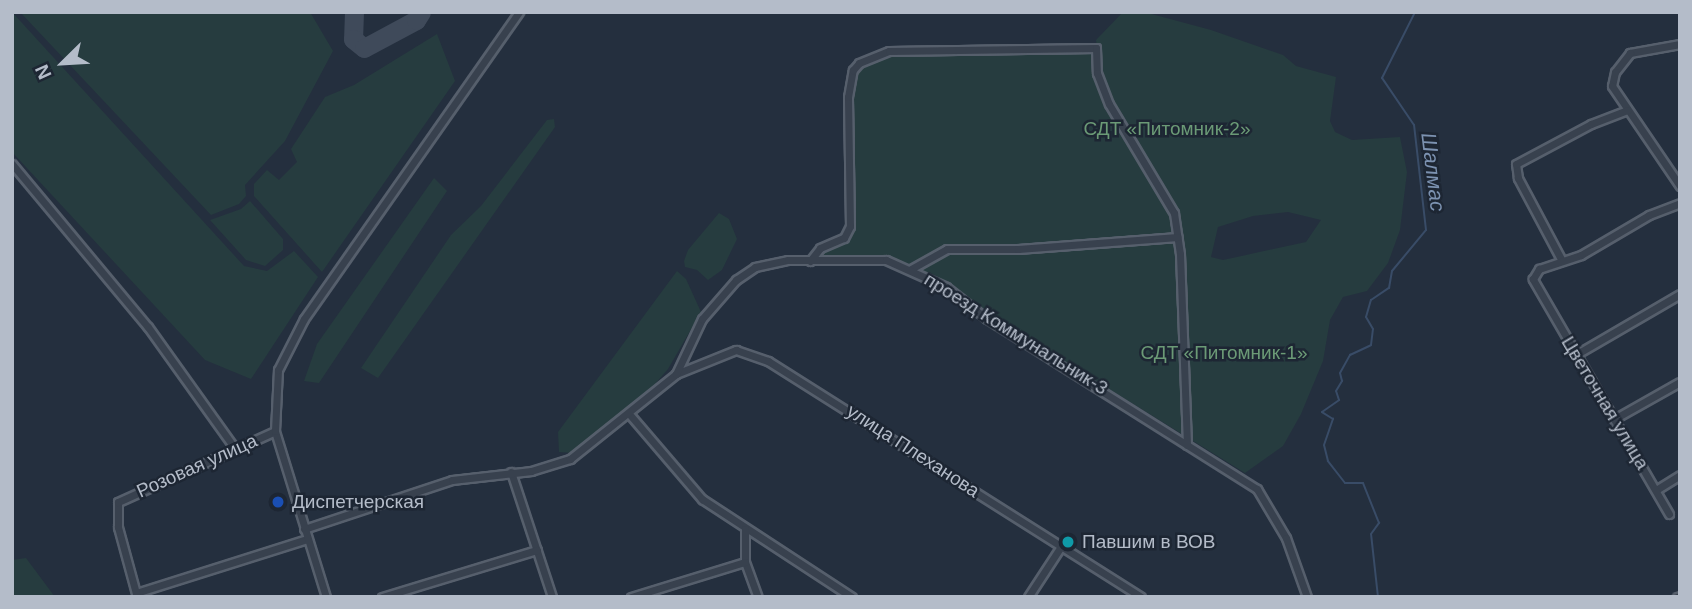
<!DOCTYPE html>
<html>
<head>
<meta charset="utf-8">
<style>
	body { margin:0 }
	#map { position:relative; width:1692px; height:609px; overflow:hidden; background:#242f3e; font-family:Arial,sans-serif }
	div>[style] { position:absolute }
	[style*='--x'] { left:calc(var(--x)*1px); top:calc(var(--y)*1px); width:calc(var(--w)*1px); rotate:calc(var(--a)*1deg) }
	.green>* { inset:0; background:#263c3f }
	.stream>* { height:2px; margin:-1px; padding:0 1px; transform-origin:1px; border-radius:1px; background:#394c67 }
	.taxiway>* { height:19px; margin:-9.5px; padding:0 9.5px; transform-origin:9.5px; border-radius:9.5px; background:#3f4a5a }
	.roads { filter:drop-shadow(2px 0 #565f6c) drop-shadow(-2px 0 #565f6c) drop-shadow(0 2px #565f6c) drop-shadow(0 -2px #565f6c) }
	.minor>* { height:7px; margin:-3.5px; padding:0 3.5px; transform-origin:3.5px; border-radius:3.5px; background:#38414e }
	.dots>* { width:19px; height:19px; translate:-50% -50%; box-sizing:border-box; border:4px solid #1d2633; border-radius:50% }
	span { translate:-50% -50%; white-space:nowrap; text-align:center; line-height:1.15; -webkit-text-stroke:5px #1d2633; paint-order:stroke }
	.park-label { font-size:19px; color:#6b9a76 }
	.street-label { font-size:19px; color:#b4bcc9 }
	.poi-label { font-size:19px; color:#b4bcc9 }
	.left { translate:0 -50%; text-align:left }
	.water-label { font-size:21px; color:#7c92b1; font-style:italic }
	.frame { position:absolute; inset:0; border:14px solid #b4bcc9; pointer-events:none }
	.north { position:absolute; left:28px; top:28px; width:70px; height:70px; -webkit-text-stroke:5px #1d2633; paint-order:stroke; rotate:246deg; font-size:19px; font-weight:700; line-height:28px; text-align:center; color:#b4bcc9 }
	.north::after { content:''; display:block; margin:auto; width:24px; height:32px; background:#b4bcc9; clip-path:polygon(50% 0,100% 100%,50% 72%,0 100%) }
</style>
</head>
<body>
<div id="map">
	<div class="green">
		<div style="clip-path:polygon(12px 12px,244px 266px,267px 271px,294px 251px,318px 277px,251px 379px,205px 360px,12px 152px)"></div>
		<div style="clip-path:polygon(20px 12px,310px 12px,333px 51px,285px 141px,245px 185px,246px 196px,239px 204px,211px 215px)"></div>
		<div style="clip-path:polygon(evenodd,1123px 12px,1144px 12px,1211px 30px,1283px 55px,1296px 66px,1336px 77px,1330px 121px,1335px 132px,1352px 140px,1400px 137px,1407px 172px,1400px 230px,1388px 263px,1367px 291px,1343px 297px,1330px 320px,1323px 361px,1301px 414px,1283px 446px,1245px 473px,913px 268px,947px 250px,1019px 251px,1174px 239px,1174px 235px,1017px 248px,946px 248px,909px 266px,886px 259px,814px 259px,820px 249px,845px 239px,851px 226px,850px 97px,858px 65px,890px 52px,1097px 48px,1096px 40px,1123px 12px,1288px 212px,1321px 220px,1306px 242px,1223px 260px,1211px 257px,1218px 227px,1253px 216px,1288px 212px)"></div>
		<div style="clip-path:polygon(437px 34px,455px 81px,322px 272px,254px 196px,254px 184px,267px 170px,279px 180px,297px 162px,291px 149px,325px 97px,354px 85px)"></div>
		<div style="clip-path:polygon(554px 119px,555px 127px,378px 378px,361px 368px,451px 235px,481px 206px,547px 120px)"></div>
		<div style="clip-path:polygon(434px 178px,447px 191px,319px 383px,304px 381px,317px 344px)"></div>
		<div style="clip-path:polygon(250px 201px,283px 239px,283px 250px,265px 266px,246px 260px,210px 220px,241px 209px)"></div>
		<div style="clip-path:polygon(719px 213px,729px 219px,737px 239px,722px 270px,708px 280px,697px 270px,685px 267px,684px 261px,688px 250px)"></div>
		<div style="clip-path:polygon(677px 271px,686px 279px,701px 312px,668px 369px,642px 399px,574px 453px,559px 452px,558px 432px)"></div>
		<div style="clip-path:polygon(26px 558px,55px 597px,12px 597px,12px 560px)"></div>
	</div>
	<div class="stream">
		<div style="--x:1378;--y:597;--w:63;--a:-96.3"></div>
		<div style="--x:1371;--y:534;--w:14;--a:-54"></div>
		<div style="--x:1379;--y:523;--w:43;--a:-111.8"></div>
		<div style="--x:1363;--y:483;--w:18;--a:180"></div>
		<div style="--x:1345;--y:483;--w:28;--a:-128"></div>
		<div style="--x:1328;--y:461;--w:16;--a:-104"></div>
		<div style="--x:1324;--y:445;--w:28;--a:-71"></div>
		<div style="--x:1333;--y:419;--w:13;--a:-148"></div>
		<div style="--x:1322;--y:412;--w:21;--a:-35"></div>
		<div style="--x:1339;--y:400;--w:9;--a:-108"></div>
		<div style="--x:1336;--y:391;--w:12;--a:-59"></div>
		<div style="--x:1342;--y:381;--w:8;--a:-104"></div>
		<div style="--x:1340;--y:373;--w:21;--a:-61"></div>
		<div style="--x:1350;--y:355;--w:23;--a:-25"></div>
		<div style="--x:1371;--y:345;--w:16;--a:-83"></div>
		<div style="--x:1373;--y:329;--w:14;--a:-120"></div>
		<div style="--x:1366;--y:317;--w:18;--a:-74"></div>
		<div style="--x:1371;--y:300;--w:22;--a:-34"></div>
		<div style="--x:1389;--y:288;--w:17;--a:-80"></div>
		<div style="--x:1392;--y:271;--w:53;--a:-50.3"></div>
		<div style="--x:1426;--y:230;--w:106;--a:-96.5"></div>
		<div style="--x:1414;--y:125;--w:57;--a:-124.2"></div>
		<div style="--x:1382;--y:78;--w:74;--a:-63.4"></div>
	</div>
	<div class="taxiway">
		<div style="--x:354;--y:12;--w:27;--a:92"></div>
		<div style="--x:353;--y:39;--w:14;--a:39"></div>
		<div style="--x:364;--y:48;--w:59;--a:-28.3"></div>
		<div style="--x:416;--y:20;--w:9;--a:-58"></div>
	</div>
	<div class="roads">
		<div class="minor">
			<div style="--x:1680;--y:44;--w:51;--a:169.8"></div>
			<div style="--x:1630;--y:53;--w:24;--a:128"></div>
			<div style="--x:1615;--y:72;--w:14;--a:102"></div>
			<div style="--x:1612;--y:86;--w:121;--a:55.8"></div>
			<div style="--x:12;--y:164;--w:212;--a:50.2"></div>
			<div style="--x:148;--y:327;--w:148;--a:54.4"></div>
			<div style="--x:1561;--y:259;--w:92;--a:-118"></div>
			<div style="--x:1518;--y:178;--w:14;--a:-98"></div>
			<div style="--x:1516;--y:164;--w:85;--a:-28.1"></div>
			<div style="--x:1591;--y:124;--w:39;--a:-21"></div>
			<div style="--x:810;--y:261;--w:16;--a:-52"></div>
			<div style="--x:820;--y:248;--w:26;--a:-23"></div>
			<div style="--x:844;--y:238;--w:13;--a:-63"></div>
			<div style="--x:850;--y:226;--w:129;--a:-90.9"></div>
			<div style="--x:848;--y:97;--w:27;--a:-80"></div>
			<div style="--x:853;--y:70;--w:9;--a:-49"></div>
			<div style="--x:859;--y:63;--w:32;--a:-22"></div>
			<div style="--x:889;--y:51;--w:207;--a:-0.8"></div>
			<div style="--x:1096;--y:48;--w:25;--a:88"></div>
			<div style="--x:1097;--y:73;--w:33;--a:69"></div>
			<div style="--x:1109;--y:104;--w:127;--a:59.2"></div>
			<div style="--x:1174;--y:213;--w:41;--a:81.7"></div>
			<div style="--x:1180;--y:254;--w:191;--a:87.9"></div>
			<div style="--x:911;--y:269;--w:41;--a:-29.1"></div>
			<div style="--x:947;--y:249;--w:71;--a:0"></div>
			<div style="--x:1018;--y:249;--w:160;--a:-4.3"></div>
			<div style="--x:1577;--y:354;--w:119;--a:-30.2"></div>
			<div style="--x:676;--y:374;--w:65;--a:-21.8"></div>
			<div style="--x:736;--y:350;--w:34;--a:19"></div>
			<div style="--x:768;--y:361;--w:441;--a:32.3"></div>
			<div style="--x:630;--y:415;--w:111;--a:49.4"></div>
			<div style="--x:702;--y:499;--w:179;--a:33.2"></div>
			<div style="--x:1616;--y:418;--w:73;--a:-29.4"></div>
			<div style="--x:511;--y:472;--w:132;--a:71.8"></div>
			<div style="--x:1656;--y:490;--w:28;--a:-32"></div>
			<div style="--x:1669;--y:514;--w:272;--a:-120.1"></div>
			<div style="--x:1533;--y:279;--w:12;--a:-59"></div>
			<div style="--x:1539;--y:269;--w:44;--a:-18.4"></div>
			<div style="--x:1581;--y:255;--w:79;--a:-30.5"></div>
			<div style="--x:1649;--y:215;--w:33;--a:-21"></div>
			<div style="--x:304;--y:529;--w:156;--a:-18.3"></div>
			<div style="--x:452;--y:480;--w:80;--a:-6.5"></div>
			<div style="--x:531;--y:471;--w:41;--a:-17.1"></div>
			<div style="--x:570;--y:459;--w:136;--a:-38.7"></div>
			<div style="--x:676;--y:374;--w:61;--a:-64.7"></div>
			<div style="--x:702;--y:319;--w:52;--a:-48.9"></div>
			<div style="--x:736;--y:280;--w:23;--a:-34"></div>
			<div style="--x:755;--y:267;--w:34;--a:-12"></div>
			<div style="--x:788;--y:260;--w:98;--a:0"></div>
			<div style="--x:886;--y:260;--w:66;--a:24.2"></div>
			<div style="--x:946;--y:287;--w:52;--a:38"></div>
			<div style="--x:987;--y:319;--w:319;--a:32.2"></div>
			<div style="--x:1257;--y:489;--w:57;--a:59.4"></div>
			<div style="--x:1286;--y:538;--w:63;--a:70.4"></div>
			<div style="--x:745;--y:529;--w:33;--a:90"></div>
			<div style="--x:745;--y:562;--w:37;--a:70"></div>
			<div style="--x:136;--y:593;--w:179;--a:-17.5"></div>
			<div style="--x:137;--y:597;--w:73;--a:-105.2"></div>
			<div style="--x:118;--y:527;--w:25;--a:-90"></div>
			<div style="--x:118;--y:502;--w:172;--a:-24.3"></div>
			<div style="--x:326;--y:597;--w:174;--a:-107.1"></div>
			<div style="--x:275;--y:431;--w:61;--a:-87.2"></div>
			<div style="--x:278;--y:370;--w:57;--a:-63"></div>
			<div style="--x:304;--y:319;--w:375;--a:-55"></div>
			<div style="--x:382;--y:597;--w:162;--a:-16.9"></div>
			<div style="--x:631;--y:597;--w:119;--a:-17.1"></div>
			<div style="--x:1028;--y:597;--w:59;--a:-56.9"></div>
			<div style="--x:1677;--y:597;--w:3;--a:-18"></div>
		</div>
	</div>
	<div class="dots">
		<div style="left:278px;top:502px;background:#1a4fb4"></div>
		<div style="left:1068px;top:542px;background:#0f9aa8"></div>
	</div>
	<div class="park-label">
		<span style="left:1167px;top:129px">СДТ «Питомник-2»</span>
		<span style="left:1224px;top:353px">СДТ «Питомник-1»</span>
	</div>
	<div class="street-label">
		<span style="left:1016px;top:334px;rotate:32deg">проезд Коммунальник-3</span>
		<span style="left:1605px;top:403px;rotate:59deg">Цветочная улица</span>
		<span style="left:913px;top:451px;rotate:33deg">улица Плеханова</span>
		<span style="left:197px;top:466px;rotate:-24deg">Розовая улица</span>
	</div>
	<div class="poi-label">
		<span class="left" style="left:292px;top:502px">Диспетчерская</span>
		<span class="left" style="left:1082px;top:542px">Павшим в ВОВ</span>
	</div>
	<div class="water-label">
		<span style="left:1433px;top:172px;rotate:83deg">Шалмас</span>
	</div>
	<div class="frame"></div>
	<div class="north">N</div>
</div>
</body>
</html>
